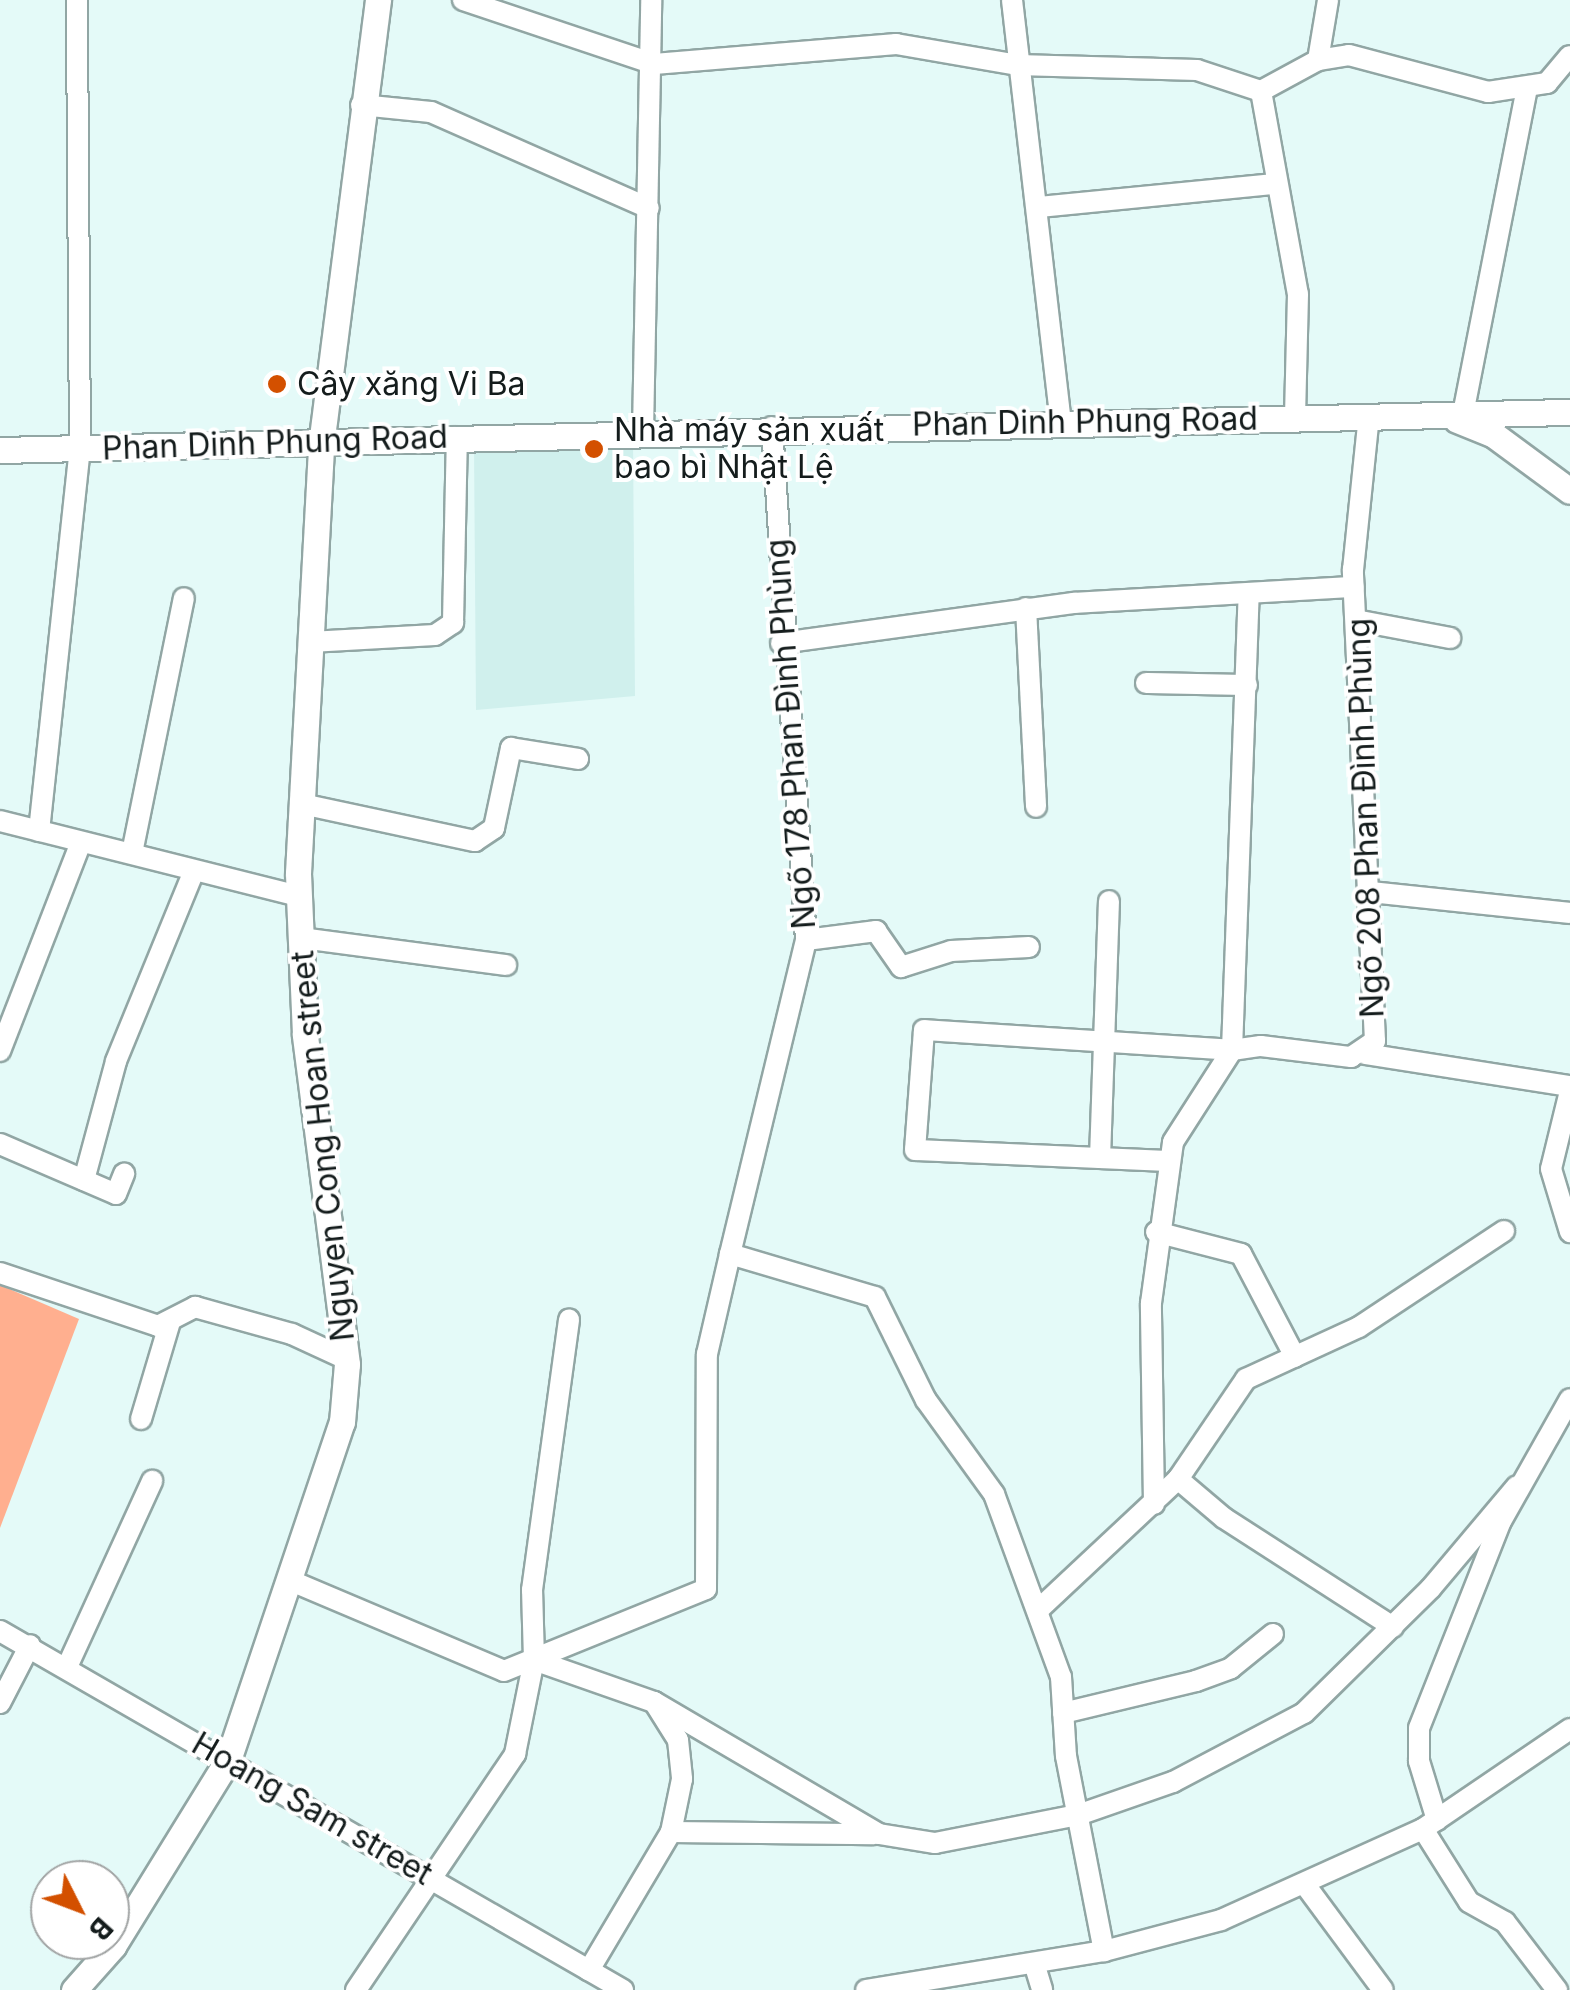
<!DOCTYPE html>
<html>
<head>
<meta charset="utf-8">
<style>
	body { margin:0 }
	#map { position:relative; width:1570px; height:1990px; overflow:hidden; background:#e4faf8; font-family:Inter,sans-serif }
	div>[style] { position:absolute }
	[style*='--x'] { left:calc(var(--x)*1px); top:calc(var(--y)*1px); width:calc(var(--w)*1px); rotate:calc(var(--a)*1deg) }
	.built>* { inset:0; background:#d0f0ed }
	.green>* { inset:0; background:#ffaf8f }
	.roads { filter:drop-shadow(2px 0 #91a6a4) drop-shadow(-2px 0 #91a6a4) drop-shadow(0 2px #91a6a4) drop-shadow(0 -2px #91a6a4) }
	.minor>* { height:20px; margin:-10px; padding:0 10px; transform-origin:10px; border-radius:10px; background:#fff }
	.major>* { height:25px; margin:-12.5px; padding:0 12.5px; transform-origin:12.5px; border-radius:12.5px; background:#fff }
	.dots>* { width:28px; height:28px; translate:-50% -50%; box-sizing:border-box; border:5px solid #fff; border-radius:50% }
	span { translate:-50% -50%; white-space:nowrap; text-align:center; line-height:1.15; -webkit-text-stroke:8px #fff; paint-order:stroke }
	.poi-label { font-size:32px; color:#141c1c }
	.left { translate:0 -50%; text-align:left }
	.street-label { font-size:32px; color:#141c1c }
	.north { position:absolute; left:30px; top:1860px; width:100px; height:100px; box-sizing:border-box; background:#fff; border:2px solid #a1a4a4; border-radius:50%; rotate:132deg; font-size:28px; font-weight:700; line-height:40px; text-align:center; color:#141c1c }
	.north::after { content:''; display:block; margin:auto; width:35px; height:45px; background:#d35000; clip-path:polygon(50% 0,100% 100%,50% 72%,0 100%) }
</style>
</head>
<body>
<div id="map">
	<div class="built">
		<div style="clip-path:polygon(633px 442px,635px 696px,476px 710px,474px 444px)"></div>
	</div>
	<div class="green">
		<div style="clip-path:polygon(0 1285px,79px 1319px,0 1528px)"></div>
	</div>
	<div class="roads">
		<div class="minor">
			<div style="--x:463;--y:0;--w:201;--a:18.5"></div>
			<div style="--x:654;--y:64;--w:243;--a:-4.7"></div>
			<div style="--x:896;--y:44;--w:123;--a:9.8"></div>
			<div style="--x:1017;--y:65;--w:180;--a:1.6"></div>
			<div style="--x:1197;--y:70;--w:67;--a:18.2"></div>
			<div style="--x:1261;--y:91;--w:65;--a:-28.5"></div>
			<div style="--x:1318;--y:60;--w:31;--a:-9"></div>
			<div style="--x:1349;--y:55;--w:144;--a:14.9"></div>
			<div style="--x:1488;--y:92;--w:60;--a:-8.7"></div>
			<div style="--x:1547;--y:83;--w:35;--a:-50"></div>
			<div style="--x:1012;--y:0;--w:425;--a:83.4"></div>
			<div style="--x:1318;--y:60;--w:61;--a:-80.5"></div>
			<div style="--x:1261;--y:91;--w:206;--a:79.7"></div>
			<div style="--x:1298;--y:294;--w:124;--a:91.4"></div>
			<div style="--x:361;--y:105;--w:70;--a:5.7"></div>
			<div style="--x:431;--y:112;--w:238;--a:23.8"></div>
			<div style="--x:1039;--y:207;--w:237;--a:-5.6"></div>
			<div style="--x:1463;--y:414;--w:332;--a:-78.9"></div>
			<div style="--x:772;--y:427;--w:514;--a:86.21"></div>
			<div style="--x:806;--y:940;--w:323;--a:103.6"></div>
			<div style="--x:730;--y:1254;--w:151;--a:16.5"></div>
			<div style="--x:875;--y:1297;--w:115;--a:63.7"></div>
			<div style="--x:926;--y:1400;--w:116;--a:54.1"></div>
			<div style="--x:994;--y:1494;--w:195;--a:69.9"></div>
			<div style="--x:1061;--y:1677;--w:79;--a:86.4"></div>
			<div style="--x:1066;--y:1756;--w:199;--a:79"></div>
			<div style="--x:643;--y:432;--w:432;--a:-88.9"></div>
			<div style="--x:1026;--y:608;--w:199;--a:87.1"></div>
			<div style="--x:1360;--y:621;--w:92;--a:10.7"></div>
			<div style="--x:310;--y:642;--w:125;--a:-3.2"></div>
			<div style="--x:435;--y:635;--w:22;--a:-34"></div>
			<div style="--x:453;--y:623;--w:186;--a:-88.8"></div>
			<div style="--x:781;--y:643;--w:296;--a:-7.8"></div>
			<div style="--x:1074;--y:603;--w:280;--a:-3.3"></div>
			<div style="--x:1146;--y:683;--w:101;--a:1.1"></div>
			<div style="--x:302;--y:804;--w:177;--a:12.1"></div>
			<div style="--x:475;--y:841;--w:23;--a:-34"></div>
			<div style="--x:494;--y:828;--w:82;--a:-78"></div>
			<div style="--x:511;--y:748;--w:68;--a:9.3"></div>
			<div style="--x:0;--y:821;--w:308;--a:14.1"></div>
			<div style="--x:39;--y:831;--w:383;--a:-83.9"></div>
			<div style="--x:80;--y:450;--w:450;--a:-90.4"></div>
			<div style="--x:132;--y:853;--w:260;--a:-78.5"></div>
			<div style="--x:1371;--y:892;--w:200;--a:6"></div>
			<div style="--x:301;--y:938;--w:207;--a:7.5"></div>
			<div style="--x:806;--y:940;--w:71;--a:-7.3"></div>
			<div style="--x:876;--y:931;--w:44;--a:55.2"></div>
			<div style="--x:901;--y:967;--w:52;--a:-17.7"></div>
			<div style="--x:951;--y:951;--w:78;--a:-2.9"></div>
			<div style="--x:0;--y:1051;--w:224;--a:-68.8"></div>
			<div style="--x:1365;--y:1054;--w:207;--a:8.9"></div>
			<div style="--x:1570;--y:1091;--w:80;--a:103.7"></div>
			<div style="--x:1551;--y:1169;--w:66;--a:73.2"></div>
			<div style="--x:0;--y:1144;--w:126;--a:23.3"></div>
			<div style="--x:116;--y:1194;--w:22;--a:-68"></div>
			<div style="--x:1100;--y:1158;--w:257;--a:-88"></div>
			<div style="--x:1169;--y:1161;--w:254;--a:-177.5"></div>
			<div style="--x:915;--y:1150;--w:120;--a:-85.7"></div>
			<div style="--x:924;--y:1030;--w:309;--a:3.7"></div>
			<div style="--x:1232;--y:1050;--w:456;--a:-87.9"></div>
			<div style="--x:84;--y:1180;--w:123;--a:-74.9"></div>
			<div style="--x:116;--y:1061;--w:203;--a:-67.7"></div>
			<div style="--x:1156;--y:1232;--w:88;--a:14.5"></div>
			<div style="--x:1241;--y:1254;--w:116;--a:62.3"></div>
			<div style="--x:0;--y:1273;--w:167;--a:18.5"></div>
			<div style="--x:158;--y:1326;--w:42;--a:-27.2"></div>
			<div style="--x:195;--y:1307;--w:101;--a:15.6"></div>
			<div style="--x:292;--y:1334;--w:60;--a:24.8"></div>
			<div style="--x:141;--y:1419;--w:101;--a:-73.4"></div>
			<div style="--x:1178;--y:1479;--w:60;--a:40.3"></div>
			<div style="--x:1224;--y:1518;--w:201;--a:32.8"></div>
			<div style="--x:1154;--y:1504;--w:201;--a:-90.9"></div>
			<div style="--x:1151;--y:1303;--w:162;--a:-82.2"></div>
			<div style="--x:1173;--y:1142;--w:109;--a:-57.3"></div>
			<div style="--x:1232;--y:1050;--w:29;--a:-8"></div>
			<div style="--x:1261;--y:1046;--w:91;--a:7"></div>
			<div style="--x:1351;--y:1057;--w:29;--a:-34"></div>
			<div style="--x:1375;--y:1041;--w:472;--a:-92.7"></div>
			<div style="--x:1353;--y:570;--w:155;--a:-84.1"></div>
			<div style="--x:289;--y:1580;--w:233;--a:22.9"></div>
			<div style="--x:504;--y:1671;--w:218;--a:-22.1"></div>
			<div style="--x:706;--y:1589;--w:235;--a:-89.8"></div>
			<div style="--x:707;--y:1354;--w:103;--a:-77"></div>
			<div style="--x:1038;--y:1610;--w:192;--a:-43.1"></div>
			<div style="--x:1178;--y:1479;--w:121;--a:-55.8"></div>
			<div style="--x:1246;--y:1379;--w:124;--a:-24.7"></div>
			<div style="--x:1359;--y:1327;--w:174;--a:-33.5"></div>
			<div style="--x:0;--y:1631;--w:719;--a:29.95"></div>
			<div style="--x:534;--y:1660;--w:127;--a:19.3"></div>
			<div style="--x:654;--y:1702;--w:45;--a:57.7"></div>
			<div style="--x:678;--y:1740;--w:39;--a:84"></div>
			<div style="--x:682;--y:1779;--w:54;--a:101.7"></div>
			<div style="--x:671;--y:1832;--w:161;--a:120.7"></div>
			<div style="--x:67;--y:1667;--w:205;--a:-65.4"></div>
			<div style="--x:654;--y:1702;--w:261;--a:30.4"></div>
			<div style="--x:879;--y:1834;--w:57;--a:9.1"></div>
			<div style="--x:935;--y:1843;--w:146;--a:-11.1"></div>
			<div style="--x:1078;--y:1815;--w:101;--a:-19.2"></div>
			<div style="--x:1173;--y:1782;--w:148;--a:-27.8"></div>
			<div style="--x:1304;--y:1713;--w:178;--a:-44.5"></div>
			<div style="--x:1431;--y:1588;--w:133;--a:-49.9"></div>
			<div style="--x:0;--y:1703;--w:65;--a:-62.7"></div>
			<div style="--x:1063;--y:1713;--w:137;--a:-13.5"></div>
			<div style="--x:1196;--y:1681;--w:37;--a:-20"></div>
			<div style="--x:1231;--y:1668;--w:54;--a:-39"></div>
			<div style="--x:1437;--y:1820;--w:62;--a:-107"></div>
			<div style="--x:1419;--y:1761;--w:33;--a:-90"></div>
			<div style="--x:1419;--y:1728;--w:223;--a:-68.4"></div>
			<div style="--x:1501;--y:1521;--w:140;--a:-60.5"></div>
			<div style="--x:1423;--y:1829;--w:86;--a:57.8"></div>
			<div style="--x:1469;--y:1902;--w:41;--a:29.1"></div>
			<div style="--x:1505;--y:1922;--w:86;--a:52.6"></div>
			<div style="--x:671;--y:1832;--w:203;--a:0.6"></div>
			<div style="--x:1306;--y:1886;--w:129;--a:53.5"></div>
			<div style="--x:1034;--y:1963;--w:28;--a:73"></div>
			<div style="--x:356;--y:1990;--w:285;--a:-56"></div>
			<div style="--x:515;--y:1754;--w:96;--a:-78.6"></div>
			<div style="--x:534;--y:1660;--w:70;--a:-91.6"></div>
			<div style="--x:532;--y:1590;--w:273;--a:-82.2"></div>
			<div style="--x:866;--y:1990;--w:241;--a:-9.3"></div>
			<div style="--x:1104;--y:1951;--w:121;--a:-14.8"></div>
			<div style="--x:1221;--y:1920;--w:222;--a:-24.3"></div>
			<div style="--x:1423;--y:1829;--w:178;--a:-34.2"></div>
		</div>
		<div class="major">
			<div style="--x:1457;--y:420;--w:40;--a:22"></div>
			<div style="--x:1494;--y:435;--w:94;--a:36.4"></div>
			<div style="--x:0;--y:450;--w:1570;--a:-1.39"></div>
			<div style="--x:74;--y:1990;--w:59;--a:-48.4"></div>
			<div style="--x:113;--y:1946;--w:219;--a:-58.3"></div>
			<div style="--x:228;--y:1760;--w:357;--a:-71.4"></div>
			<div style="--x:342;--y:1422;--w:58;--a:-85.1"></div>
			<div style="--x:347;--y:1364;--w:333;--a:-97.3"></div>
			<div style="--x:305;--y:1034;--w:161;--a:-92.5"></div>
			<div style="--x:298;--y:873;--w:429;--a:-86.9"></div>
			<div style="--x:321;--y:445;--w:449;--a:-82.7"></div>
		</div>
	</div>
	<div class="dots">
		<div style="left:277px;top:384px;background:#d35000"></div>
		<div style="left:594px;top:449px;background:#d35000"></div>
	</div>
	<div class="poi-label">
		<span class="left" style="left:297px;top:384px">Cây xăng Vi Ba</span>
		<span class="left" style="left:614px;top:449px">Nhà máy sản xuất<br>bao bì Nhật Lệ</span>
	</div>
	<div class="street-label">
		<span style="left:1085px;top:422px;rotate:-1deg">Phan Dinh Phung Road</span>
		<span style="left:275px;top:443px;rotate:-2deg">Phan Dinh Phung Road</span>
		<span style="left:791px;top:734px;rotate:-94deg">Ngõ 178 Phan Đình Phùng</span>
		<span style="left:1366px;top:818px;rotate:-92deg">Ngõ 208 Phan Đình Phùng</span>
		<span style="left:323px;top:1146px;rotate:-96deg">Nguyen Cong Hoan street</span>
		<span style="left:312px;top:1809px;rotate:30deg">Hoang Sam street</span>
	</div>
	<div class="north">B</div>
</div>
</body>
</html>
